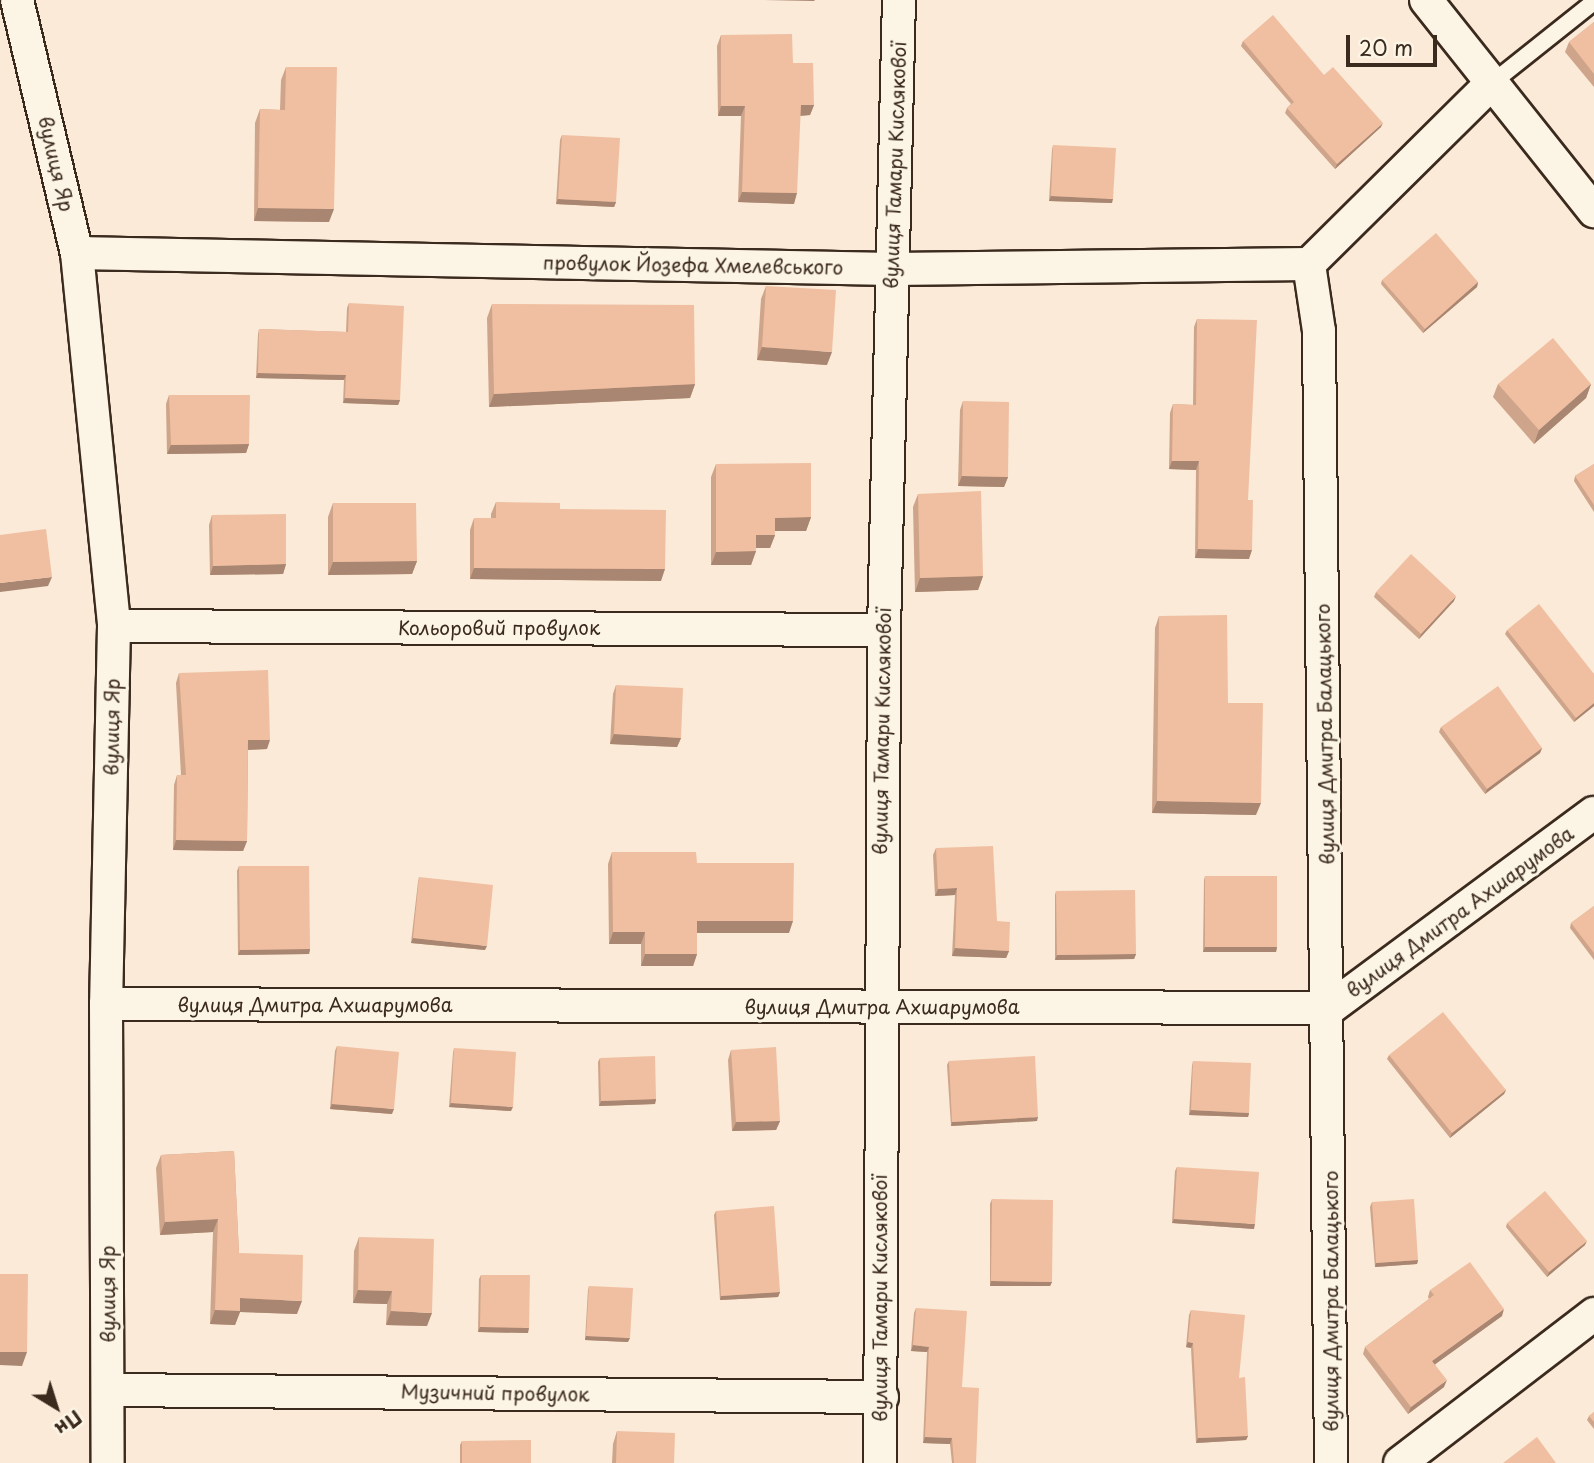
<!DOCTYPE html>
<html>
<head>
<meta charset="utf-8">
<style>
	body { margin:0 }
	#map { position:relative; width:1594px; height:1463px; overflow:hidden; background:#faead7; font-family:"Playpen Sans",sans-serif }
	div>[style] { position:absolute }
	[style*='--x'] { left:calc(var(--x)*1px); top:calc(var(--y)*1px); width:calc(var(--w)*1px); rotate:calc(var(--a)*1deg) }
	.roads { filter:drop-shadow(2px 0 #3b2a1e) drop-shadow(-2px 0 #3b2a1e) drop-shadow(0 2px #3b2a1e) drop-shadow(0 -2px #3b2a1e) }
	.lane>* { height:16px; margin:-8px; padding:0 8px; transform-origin:8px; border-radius:8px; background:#fcf5e5 }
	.street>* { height:32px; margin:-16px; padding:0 16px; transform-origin:16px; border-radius:16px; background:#fcf5e5 }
	.wall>* { inset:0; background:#cea48a }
	.shaded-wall>* { inset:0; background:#a88671 }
	.building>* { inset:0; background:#f0bfa1 }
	span { translate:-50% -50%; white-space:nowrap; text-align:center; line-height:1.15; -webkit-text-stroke:6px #fcf5e5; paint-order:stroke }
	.street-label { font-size:19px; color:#3b2a1e }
	.north { position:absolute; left:21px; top:1372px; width:70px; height:70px; -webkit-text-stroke:5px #fcf5e5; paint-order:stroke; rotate:142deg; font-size:19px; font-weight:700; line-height:28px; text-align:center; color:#3b2a1e }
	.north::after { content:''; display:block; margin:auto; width:24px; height:32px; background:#3b2a1e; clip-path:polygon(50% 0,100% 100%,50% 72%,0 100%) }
	.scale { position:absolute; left:1346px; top:35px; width:91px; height:32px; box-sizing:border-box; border:4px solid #3b2a1e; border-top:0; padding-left:9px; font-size:21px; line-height:24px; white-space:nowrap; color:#3b2a1e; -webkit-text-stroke:5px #fcf5e5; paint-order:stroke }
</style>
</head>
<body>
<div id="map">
	<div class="roads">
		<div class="lane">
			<div style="--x:1492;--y:83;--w:130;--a:-38.5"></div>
		</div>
		<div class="street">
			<div style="--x:17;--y:0;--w:260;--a:76.7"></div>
			<div style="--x:77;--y:253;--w:375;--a:84.3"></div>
			<div style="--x:114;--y:626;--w:378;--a:91.2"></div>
			<div style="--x:106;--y:1004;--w:459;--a:89.8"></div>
			<div style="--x:1426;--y:0;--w:270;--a:51.5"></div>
			<div style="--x:77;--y:253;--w:815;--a:1.12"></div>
			<div style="--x:892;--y:269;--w:417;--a:-0.7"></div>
			<div style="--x:114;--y:626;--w:770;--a:0.3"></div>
			<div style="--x:106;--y:1004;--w:1224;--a:0.19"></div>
			<div style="--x:1330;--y:1008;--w:328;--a:-36.5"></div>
			<div style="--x:109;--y:1390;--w:773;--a:0.52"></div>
			<div style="--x:880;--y:1463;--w:833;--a:-89.72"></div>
			<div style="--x:884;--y:630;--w:630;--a:-88.64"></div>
			<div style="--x:1331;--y:1463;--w:1132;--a:-90.61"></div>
			<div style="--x:1319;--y:331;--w:68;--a:-98.5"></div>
			<div style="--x:1309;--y:264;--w:257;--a:-44.7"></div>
			<div style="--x:1400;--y:1463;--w:245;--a:-37.5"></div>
		</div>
	</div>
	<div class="wall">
		<div style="clip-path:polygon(1594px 22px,1594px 87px,1565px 52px,1569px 42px)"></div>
		<div style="clip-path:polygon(721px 35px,793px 63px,814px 105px,810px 115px,800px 116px,794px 204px,738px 202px,741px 116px,718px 116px,717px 46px)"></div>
		<div style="clip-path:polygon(1243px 41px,1324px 75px,1381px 127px,1335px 169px,1285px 113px,1287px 108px,1291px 104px,1241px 46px)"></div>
		<div style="clip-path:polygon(286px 67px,329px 222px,254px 221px,255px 123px,260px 109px,280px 110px,281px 80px)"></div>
		<div style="clip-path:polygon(562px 135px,616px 202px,614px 207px,556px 204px,560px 140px)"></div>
		<div style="clip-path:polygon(1053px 145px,1112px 203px,1049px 201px,1052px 150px)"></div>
		<div style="clip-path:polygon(1382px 280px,1478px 282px,1477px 287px,1423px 333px,1381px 284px)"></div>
		<div style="clip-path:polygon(766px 286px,827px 365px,757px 360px,761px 299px)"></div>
		<div style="clip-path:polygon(349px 303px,400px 400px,398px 405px,343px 403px,344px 380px,256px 378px,258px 334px,259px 329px,346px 332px,347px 308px)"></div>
		<div style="clip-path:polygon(492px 304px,695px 384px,690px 398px,489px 407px,487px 318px)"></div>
		<div style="clip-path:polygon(1197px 319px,1248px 500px,1249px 559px,1195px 558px,1196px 470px,1169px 469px,1170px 413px,1173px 404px,1193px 405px,1194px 327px)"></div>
		<div style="clip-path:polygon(1498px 384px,1591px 384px,1586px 398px,1534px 444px,1493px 397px)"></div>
		<div style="clip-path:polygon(169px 395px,249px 444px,246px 453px,167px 454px,166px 404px)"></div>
		<div style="clip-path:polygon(963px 401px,1008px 477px,1004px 487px,958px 486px,960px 410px)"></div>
		<div style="clip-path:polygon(716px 464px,811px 517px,806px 531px,775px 531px,775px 535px,770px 548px,756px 548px,756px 551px,751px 565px,711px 565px,711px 477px)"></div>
		<div style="clip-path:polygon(1594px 464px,1594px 512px,1574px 481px,1575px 476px)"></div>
		<div style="clip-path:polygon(918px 494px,983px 576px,978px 590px,915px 592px,913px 507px)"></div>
		<div style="clip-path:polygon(496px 502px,560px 509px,661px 581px,470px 579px,470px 530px,474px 518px,491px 518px,491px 514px)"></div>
		<div style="clip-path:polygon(333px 503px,417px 561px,412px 574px,328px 575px,328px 517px)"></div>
		<div style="clip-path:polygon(212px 515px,286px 564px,283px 574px,210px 575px,209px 525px)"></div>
		<div style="clip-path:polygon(1376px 592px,1454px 601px,1419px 639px,1374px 597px)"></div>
		<div style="clip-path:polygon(1159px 616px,1228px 703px,1256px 815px,1152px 813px,1155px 628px)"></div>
		<div style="clip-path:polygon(1507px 630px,1594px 674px,1594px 706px,1574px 722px,1505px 634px)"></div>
		<div style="clip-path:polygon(179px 673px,267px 749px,248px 750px,247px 841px,243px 851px,173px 850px,174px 785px,177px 775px,181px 775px,176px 683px)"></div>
		<div style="clip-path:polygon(616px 685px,681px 738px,677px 747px,610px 744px,613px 694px)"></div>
		<div style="clip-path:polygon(1441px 727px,1542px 748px,1540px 753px,1485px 794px,1439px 732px)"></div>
		<div style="clip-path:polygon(936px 848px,997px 921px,1009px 951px,1006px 958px,952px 956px,955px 895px,935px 896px,933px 855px)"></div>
		<div style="clip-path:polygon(612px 852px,697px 863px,789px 933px,697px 933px,697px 954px,693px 966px,641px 966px,641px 944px,609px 944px,608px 864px)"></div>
		<div style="clip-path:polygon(239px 866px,310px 949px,309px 954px,238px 955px,237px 871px)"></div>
		<div style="clip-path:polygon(1205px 876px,1277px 947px,1276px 952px,1203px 952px,1204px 880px)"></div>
		<div style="clip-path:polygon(419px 877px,485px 950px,411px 943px,418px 882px)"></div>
		<div style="clip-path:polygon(1056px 891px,1136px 954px,1134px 959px,1055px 960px,1055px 895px)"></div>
		<div style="clip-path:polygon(1594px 906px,1594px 960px,1570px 928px,1571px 923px)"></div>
		<div style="clip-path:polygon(337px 1046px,392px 1114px,330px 1109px,335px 1051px)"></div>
		<div style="clip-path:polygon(454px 1048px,511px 1111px,449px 1107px,453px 1053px)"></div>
		<div style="clip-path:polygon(731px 1050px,780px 1121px,776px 1130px,732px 1131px,728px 1060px)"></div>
		<div style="clip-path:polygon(1389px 1055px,1506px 1090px,1504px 1094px,1450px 1138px,1387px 1059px)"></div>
		<div style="clip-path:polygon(600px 1058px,656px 1099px,655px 1104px,599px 1106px,598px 1062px)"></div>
		<div style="clip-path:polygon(949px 1061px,1037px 1121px,951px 1126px,947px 1065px)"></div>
		<div style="clip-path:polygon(1193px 1061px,1249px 1113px,1248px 1117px,1189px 1115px,1192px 1066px)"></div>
		<div style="clip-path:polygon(234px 1151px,239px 1253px,297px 1314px,240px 1312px,235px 1325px,210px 1324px,213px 1232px,160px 1235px,156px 1168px,161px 1155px)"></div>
		<div style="clip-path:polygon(1177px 1167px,1254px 1229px,1172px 1223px,1175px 1171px)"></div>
		<div style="clip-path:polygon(992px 1199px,1052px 1282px,1050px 1286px,990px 1286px,990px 1204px)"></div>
		<div style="clip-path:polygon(1372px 1202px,1418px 1260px,1417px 1264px,1375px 1267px,1370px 1207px)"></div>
		<div style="clip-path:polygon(716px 1211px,780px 1292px,778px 1297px,720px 1300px,714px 1215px)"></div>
		<div style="clip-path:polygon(1507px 1223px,1585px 1245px,1547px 1277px,1506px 1227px)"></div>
		<div style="clip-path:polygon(359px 1237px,427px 1326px,386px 1325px,387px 1304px,353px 1303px,354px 1251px)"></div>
		<div style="clip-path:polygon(481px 1275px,528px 1333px,478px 1332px,479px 1279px)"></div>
		<div style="clip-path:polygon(589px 1286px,628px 1342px,585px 1340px,588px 1290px)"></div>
		<div style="clip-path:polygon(1430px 1290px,1502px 1316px,1435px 1364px,1444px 1387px,1408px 1414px,1363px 1354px,1365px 1347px,1429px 1299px,1428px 1297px)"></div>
		<div style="clip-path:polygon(916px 1308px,962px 1387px,976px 1463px,952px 1463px,950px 1444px,923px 1443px,927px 1352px,911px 1351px,914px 1313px)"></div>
		<div style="clip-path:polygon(1191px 1310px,1248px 1436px,1246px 1440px,1196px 1443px,1191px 1348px,1186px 1347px,1189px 1315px)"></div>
		<div style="clip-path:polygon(1594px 1412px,1594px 1429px,1587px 1420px,1589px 1416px)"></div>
		<div style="clip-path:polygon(617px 1431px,674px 1463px,612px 1463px,613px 1444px)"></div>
		<div style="clip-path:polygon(462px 1441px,531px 1463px,460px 1463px,460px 1445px)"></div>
	</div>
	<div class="shaded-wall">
		<div style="clip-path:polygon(764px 0,815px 0,814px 1px)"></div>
		<div style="clip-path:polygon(801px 105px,814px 105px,810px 115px,797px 116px)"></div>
		<div style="clip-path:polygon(721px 106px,745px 106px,741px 116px,718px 116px)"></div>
		<div style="clip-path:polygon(1383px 123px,1381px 127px,1335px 169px,1337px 164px)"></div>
		<div style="clip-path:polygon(742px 192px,797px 193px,794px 204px,738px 202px)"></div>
		<div style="clip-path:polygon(1051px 196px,1113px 199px,1112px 203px,1049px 201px)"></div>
		<div style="clip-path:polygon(558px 199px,616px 202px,614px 207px,556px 204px)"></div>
		<div style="clip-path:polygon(258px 208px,334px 209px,329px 222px,254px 221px)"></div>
		<div style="clip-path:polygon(1478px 282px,1477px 287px,1423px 333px,1425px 329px)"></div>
		<div style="clip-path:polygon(762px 347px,832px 352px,827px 365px,757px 360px)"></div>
		<div style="clip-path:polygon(258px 373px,346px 375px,344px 380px,256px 378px)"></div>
		<div style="clip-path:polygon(695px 384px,690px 398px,489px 407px,494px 394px)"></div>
		<div style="clip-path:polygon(1591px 384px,1586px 398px,1534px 444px,1539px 430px)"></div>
		<div style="clip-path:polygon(345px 398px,400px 400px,398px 405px,343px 403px)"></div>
		<div style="clip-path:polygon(249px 444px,246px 453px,167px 454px,171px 445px)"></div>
		<div style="clip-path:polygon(1172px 461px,1199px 461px,1196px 470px,1169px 469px)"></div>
		<div style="clip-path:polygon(962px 476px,1008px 477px,1004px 487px,958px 486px)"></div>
		<div style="clip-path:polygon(811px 517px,806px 531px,770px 531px,775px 518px)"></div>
		<div style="clip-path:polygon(756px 535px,775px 535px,770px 548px,751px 548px)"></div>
		<div style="clip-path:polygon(1198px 549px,1252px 550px,1249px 559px,1195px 558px)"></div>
		<div style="clip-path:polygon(756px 551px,751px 565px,711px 565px,716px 552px)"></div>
		<div style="clip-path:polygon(417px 561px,412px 574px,328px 575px,333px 562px)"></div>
		<div style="clip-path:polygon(286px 564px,283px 574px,210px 575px,213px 566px)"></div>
		<div style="clip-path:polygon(474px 568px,665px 569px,661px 581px,470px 579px)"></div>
		<div style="clip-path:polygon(983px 576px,978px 590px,915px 592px,920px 578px)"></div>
		<div style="clip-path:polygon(52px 577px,48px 586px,0 592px,0 583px)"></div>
		<div style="clip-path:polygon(1456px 596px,1454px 601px,1419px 639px,1421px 634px)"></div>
		<div style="clip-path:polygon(1594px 703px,1594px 706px,1574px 722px,1576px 718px)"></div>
		<div style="clip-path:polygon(614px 734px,681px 738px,677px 747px,610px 744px)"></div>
		<div style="clip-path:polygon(248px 740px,270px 740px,267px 749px,244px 750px)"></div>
		<div style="clip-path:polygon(1542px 748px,1540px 753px,1485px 794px,1487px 789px)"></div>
		<div style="clip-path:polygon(1157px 801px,1261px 803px,1256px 815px,1152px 813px)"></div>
		<div style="clip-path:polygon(176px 840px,247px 841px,243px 851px,173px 850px)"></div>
		<div style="clip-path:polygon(957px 888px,955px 895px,935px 896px,938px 889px)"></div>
		<div style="clip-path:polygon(697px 921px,793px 921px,789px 933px,693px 933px)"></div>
		<div style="clip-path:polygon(613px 932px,645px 932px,641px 944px,609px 944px)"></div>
		<div style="clip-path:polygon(413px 938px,487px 946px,485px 950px,411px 943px)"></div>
		<div style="clip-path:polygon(1205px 947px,1277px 947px,1276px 952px,1203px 952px)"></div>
		<div style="clip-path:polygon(955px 948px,1009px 951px,1006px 958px,952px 956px)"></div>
		<div style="clip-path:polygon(310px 949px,309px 954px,238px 955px,240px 950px)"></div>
		<div style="clip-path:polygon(645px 954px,697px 954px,693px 966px,641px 966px)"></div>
		<div style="clip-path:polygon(1136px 954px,1134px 959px,1055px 960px,1057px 955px)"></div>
		<div style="clip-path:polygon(1506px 1090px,1504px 1094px,1450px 1138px,1452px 1133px)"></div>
		<div style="clip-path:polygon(656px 1099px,655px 1104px,599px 1106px,601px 1101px)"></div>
		<div style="clip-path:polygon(451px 1103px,513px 1107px,511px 1111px,449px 1107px)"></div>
		<div style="clip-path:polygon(332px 1104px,394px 1109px,392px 1114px,330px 1109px)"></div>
		<div style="clip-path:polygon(1191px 1110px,1249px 1113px,1248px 1117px,1189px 1115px)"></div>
		<div style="clip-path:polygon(1038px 1117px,1037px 1121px,951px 1126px,952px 1122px)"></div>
		<div style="clip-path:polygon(780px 1121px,776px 1130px,732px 1131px,736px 1122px)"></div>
		<div style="clip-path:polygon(218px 1219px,213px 1232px,160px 1235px,165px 1222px)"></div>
		<div style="clip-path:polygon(1174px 1219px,1255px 1224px,1254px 1229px,1172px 1223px)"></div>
		<div style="clip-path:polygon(1587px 1241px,1585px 1245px,1547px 1277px,1549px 1272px)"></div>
		<div style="clip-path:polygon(1418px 1260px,1417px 1264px,1375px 1267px,1376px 1263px)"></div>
		<div style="clip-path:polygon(991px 1281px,1052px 1282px,1050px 1286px,990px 1286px)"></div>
		<div style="clip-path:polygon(358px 1290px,392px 1291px,387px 1304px,353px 1303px)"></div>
		<div style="clip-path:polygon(780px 1292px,778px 1297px,720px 1300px,721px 1296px)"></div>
		<div style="clip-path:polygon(240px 1298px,302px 1301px,297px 1314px,240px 1312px,235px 1325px,210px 1324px,215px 1310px)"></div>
		<div style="clip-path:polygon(1504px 1309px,1502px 1316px,1430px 1368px,1432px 1361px)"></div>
		<div style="clip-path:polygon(391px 1311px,432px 1313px,427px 1326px,386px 1325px)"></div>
		<div style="clip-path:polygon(480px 1327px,529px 1328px,528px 1333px,478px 1332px)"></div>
		<div style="clip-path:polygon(586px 1336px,630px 1338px,628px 1342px,585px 1340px)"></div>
		<div style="clip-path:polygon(1188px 1342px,1193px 1343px,1191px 1348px,1186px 1347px)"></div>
		<div style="clip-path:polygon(913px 1345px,929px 1347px,927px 1352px,911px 1351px)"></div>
		<div style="clip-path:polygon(0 1352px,27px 1352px,22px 1366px,0 1365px)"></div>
		<div style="clip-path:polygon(1447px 1380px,1444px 1387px,1408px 1414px,1411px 1407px)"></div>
		<div style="clip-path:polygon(1248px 1436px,1246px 1440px,1196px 1443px,1198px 1438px)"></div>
		<div style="clip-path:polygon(925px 1437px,952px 1438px,950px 1444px,923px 1443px)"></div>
	</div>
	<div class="building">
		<div style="clip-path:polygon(1273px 15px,1324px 75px,1333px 67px,1383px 123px,1337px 164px,1287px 108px,1294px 102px,1243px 41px)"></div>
		<div style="clip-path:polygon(1594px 22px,1594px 74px,1569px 42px)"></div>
		<div style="clip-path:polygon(792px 34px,793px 63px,813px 63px,814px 105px,801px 105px,797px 193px,742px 192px,745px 106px,721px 106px,721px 35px)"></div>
		<div style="clip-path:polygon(286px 67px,337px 67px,334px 209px,258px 208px,260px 109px,285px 110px)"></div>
		<div style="clip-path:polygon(562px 135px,620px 138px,616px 202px,558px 199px)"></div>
		<div style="clip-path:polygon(1053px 145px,1116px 148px,1113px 199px,1051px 196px)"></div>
		<div style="clip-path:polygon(1436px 233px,1478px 282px,1425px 329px,1382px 280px)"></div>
		<div style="clip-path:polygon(766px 286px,836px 290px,832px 352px,762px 347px)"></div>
		<div style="clip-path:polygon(349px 303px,404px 306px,400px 400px,345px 398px,346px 375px,258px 373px,259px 329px,348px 332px)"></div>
		<div style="clip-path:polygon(492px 304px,694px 305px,695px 384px,494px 394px)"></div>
		<div style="clip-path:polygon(1197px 319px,1257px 320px,1248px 500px,1253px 500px,1252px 550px,1198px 549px,1199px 461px,1172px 461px,1173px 404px,1196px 405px)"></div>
		<div style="clip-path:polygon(1553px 338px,1591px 384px,1539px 430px,1498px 384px)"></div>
		<div style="clip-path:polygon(169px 395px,250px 395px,249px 444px,171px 445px)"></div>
		<div style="clip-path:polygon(963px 401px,1009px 402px,1008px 477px,962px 476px)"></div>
		<div style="clip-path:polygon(811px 463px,811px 517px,775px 518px,775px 535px,756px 535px,756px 551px,716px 552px,716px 464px)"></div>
		<div style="clip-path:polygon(1594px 464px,1594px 505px,1575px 476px)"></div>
		<div style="clip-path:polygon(981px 491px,983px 576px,920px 578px,918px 494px)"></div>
		<div style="clip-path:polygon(496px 502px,560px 503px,560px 509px,666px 510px,665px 569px,474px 568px,474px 518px,496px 518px)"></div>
		<div style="clip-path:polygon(333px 503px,416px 503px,417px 561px,333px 562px)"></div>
		<div style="clip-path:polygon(286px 514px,286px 564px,213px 566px,212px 515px)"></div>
		<div style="clip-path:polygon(46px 529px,52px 577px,0 583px,0 535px)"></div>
		<div style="clip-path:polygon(1411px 554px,1456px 596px,1421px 634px,1376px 592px)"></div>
		<div style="clip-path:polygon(1539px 604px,1594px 674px,1594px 703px,1576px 718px,1507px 630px)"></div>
		<div style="clip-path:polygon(1227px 615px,1228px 703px,1263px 703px,1261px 803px,1157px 801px,1159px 616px)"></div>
		<div style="clip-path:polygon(268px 670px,270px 740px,248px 740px,247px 841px,176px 840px,177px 775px,186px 775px,179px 673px)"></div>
		<div style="clip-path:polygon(616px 685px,683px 688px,681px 738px,614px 734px)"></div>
		<div style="clip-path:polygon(1498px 686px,1542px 748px,1487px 789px,1441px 727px)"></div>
		<div style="clip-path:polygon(993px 846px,997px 921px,1010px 922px,1009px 951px,955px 948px,957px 888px,938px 889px,936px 848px)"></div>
		<div style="clip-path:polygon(612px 852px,696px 852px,697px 863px,794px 863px,793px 921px,697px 921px,697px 954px,645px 954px,645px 932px,613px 932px)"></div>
		<div style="clip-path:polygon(239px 866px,309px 866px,310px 949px,240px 950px)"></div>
		<div style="clip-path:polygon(1205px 876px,1277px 876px,1277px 947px,1205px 947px)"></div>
		<div style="clip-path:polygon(419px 877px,493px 885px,487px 946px,413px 938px)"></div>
		<div style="clip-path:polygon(1135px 890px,1136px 954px,1057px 955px,1056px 891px)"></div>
		<div style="clip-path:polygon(1594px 906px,1594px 953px,1571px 923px)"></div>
		<div style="clip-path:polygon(1443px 1012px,1506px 1090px,1452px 1133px,1389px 1055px)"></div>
		<div style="clip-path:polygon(337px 1046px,399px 1052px,394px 1109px,332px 1104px)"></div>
		<div style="clip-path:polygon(776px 1047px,780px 1121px,736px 1122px,731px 1050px)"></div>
		<div style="clip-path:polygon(454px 1048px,516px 1052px,513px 1107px,451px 1103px)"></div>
		<div style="clip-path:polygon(655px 1056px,656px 1099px,601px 1101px,600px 1058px)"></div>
		<div style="clip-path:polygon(1035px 1056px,1038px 1117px,952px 1122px,949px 1061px)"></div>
		<div style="clip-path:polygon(1193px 1061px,1251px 1063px,1249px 1113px,1191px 1110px)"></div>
		<div style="clip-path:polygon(234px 1151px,239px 1253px,303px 1255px,302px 1301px,240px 1298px,240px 1311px,215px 1310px,218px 1219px,165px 1222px,161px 1155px)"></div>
		<div style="clip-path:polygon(1177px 1167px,1259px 1172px,1255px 1224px,1174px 1219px)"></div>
		<div style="clip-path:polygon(1545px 1191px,1587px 1241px,1549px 1272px,1507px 1223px)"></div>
		<div style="clip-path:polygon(992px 1199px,1053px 1200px,1052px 1282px,991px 1281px)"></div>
		<div style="clip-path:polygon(1414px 1199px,1418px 1260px,1376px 1263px,1372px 1202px)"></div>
		<div style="clip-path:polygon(774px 1206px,780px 1292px,721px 1296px,716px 1211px)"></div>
		<div style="clip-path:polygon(359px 1237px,434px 1239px,432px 1313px,391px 1311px,392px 1291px,358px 1290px)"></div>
		<div style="clip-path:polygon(1470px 1262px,1504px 1309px,1432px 1361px,1447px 1380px,1411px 1407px,1365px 1347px,1434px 1295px,1430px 1290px)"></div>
		<div style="clip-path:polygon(0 1274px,28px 1274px,27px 1352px,0 1352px)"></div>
		<div style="clip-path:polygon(481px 1275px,530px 1275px,529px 1328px,480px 1327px)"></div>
		<div style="clip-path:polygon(589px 1286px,633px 1288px,630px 1338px,586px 1336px)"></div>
		<div style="clip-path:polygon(916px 1308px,967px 1311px,962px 1387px,979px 1388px,976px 1463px,954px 1463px,952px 1438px,925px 1437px,929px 1347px,913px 1345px)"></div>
		<div style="clip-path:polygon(1191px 1310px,1245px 1315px,1239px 1378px,1245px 1377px,1248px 1436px,1198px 1438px,1193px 1343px,1188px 1342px)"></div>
		<div style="clip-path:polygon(1594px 1412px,1594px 1422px,1589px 1416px)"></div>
		<div style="clip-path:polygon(617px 1431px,675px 1433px,674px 1463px,616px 1463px)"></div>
		<div style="clip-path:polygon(1537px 1437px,1556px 1463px,1503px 1463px)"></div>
		<div style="clip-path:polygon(531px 1440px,531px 1463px,462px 1463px,462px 1441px)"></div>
	</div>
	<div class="street-label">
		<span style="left:56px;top:164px;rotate:77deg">вулиця Яр</span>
		<span style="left:895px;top:165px;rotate:-88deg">вулиця Тамари Кислякової</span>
		<span style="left:693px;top:265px;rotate:1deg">провулок Йозефа Хмелевського</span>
		<span style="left:499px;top:628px">Кольоровий провулок</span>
		<span style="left:112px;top:727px;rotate:-89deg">вулиця Яр</span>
		<span style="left:882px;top:731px;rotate:-89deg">вулиця Тамари Кислякової</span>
		<span style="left:1325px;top:734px;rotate:-91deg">вулиця Дмитра Балацького</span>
		<span style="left:1460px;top:912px;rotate:-36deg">вулиця Дмитра Ахшарумова</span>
		<span style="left:315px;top:1005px">вулиця Дмитра Ахшарумова</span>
		<span style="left:882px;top:1007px">вулиця Дмитра Ахшарумова</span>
		<span style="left:108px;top:1294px;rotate:-90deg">вулиця Яр</span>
		<span style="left:880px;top:1298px;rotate:-90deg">вулиця Тамари Кислякової</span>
		<span style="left:1331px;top:1301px;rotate:-90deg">вулиця Дмитра Балацького</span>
		<span style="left:495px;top:1393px;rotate:1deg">Музичний провулок</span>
	</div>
	<div class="north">Пн</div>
	<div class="scale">20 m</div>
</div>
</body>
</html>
